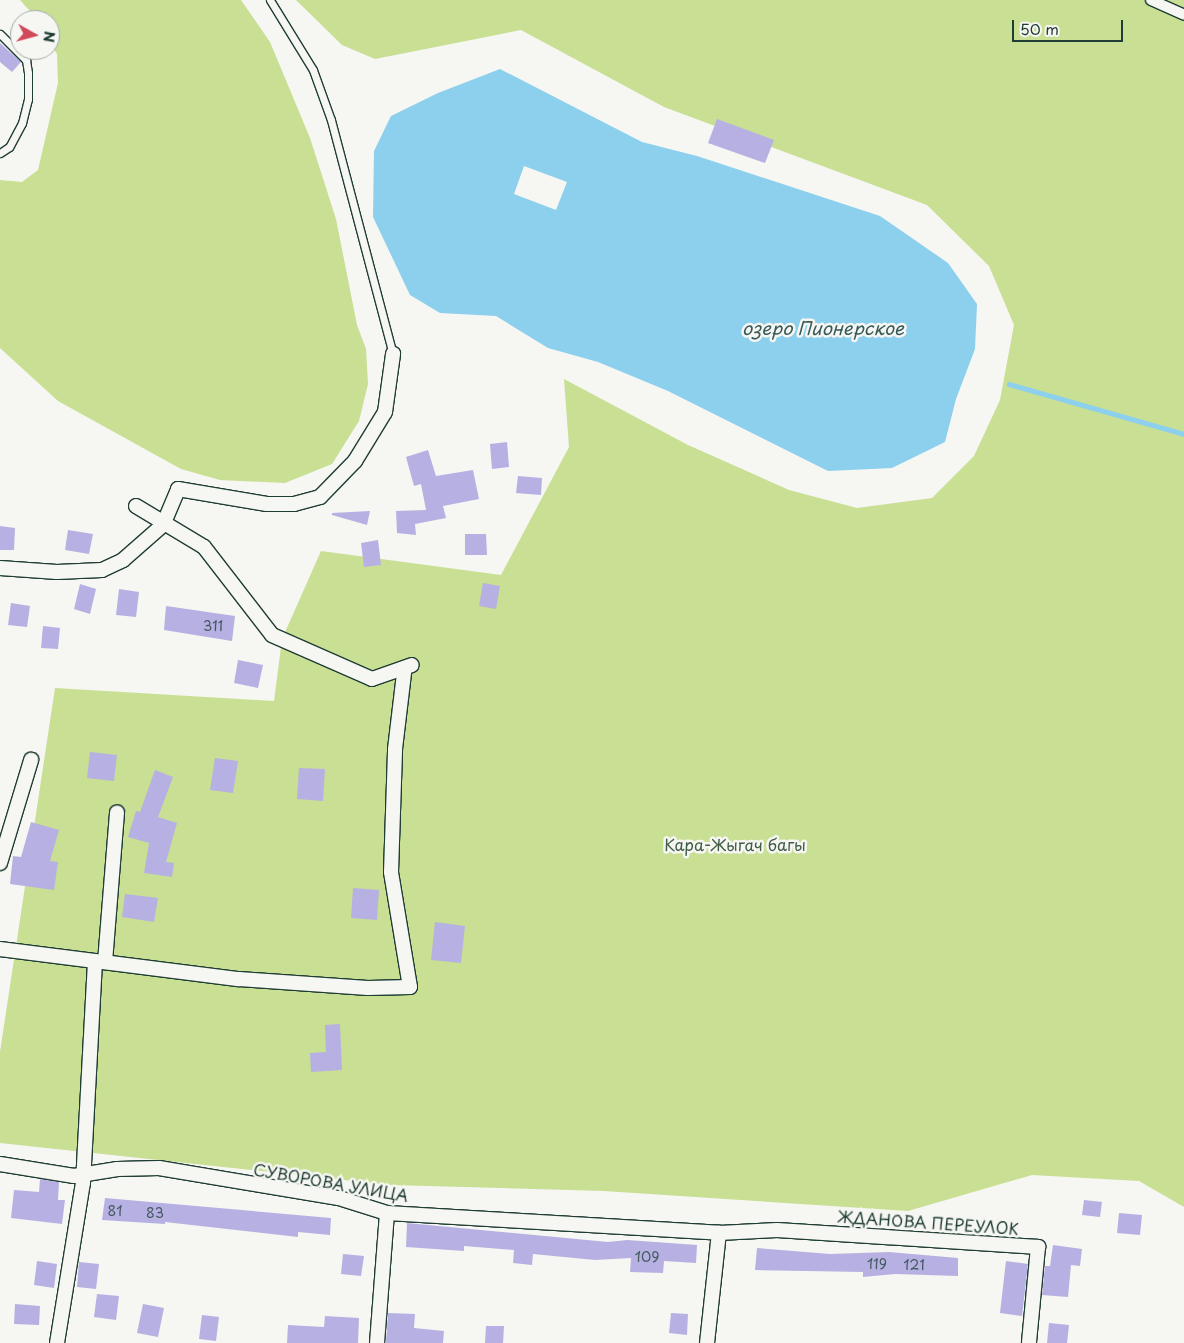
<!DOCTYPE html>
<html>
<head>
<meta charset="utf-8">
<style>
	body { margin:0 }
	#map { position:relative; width:1184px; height:1343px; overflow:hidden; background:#f6f6f2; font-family:"Playpen Sans",sans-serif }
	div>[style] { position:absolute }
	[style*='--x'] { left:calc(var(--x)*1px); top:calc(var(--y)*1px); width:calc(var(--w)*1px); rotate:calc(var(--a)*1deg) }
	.green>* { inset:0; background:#c8df94 }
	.water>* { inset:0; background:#8cd0ed }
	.stream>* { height:4.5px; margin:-2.25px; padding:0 2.25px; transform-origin:2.25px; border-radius:2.25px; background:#8cd0ed }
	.building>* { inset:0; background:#b6b1e2 }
	.roads { filter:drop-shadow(1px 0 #1f3d34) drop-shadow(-1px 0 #1f3d34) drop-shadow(0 1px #1f3d34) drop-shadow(0 -1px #1f3d34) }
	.service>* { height:7px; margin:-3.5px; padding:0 3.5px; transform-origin:3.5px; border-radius:3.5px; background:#f6f6f2 }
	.pedestrian>* { height:10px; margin:-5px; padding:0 5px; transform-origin:5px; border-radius:5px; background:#f6f6f2 }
	.minor>* { height:14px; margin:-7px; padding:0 7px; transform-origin:7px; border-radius:7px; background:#f6f6f2 }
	span { translate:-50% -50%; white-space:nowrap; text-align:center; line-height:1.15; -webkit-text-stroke:5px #f6f6f2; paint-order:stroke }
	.number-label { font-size:14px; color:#455a60 }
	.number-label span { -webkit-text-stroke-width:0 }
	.park-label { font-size:16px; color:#415d47 }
	.street-label { font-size:16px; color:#1f3d34 }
	.water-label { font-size:18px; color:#355a59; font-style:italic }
	.north { position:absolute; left:10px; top:10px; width:50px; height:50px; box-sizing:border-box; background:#f6f6f2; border:1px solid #a0aca6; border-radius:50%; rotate:97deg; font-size:14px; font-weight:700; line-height:20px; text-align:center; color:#1f3d34 }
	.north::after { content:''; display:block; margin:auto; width:18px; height:22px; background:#d1495b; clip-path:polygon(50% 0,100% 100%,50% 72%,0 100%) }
	.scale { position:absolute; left:1012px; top:20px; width:111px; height:22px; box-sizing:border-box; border:2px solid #1f3d34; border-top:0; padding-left:6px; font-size:15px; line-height:18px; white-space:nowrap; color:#1f3d34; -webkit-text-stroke:4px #f6f6f2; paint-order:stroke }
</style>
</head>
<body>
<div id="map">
	<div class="green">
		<div style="clip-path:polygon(20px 0,241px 0,270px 42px,310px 138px,336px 219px,357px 325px,366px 349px,368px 384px,359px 421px,332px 464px,285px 483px,220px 480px,181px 469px,58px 401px,0 348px,0 180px,22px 182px,38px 170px,58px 83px,57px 54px,50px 43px,50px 20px,38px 20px)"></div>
		<div style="clip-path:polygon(296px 0,1184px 0,1184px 1207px,1139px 1181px,1032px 1175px,908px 1211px,604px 1191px,391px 1185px,0 1143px,0 1052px,55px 688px,274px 701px,282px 639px,321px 551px,501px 575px,569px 447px,564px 379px,688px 445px,789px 490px,857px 508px,932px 498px,974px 456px,1000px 400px,1014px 325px,989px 266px,927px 205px,664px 107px,521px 30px,375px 59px,342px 45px)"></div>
	</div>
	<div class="water">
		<div style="clip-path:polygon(evenodd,500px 69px,642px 142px,697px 156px,880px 216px,948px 263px,977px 304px,975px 349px,956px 399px,945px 442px,892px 468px,828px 471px,668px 391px,598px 362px,548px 348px,496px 316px,440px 313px,410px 295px,373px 217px,374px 151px,391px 116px,438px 93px,500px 69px,524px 166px,567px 182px,556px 210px,514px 194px,524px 166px)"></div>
	</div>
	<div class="stream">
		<div style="--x:1009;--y:384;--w:182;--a:15.9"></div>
	</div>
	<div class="building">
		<div style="clip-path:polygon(0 43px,21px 62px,12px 72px,0 62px)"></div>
		<div style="clip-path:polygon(717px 119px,774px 140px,765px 163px,708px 143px)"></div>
		<div style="clip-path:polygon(507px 442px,509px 467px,492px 469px,490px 444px)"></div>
		<div style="clip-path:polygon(428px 450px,436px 476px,473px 470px,479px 499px,443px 506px,446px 518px,415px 524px,416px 535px,397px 533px,396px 511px,426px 510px,421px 484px,414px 486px,406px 457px)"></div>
		<div style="clip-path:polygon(518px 476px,542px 478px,541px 495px,516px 493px)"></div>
		<div style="clip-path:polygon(370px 511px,367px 525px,332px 515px,332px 513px)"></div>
		<div style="clip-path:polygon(0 526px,15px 528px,14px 550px,0 550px)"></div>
		<div style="clip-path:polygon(68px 530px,93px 534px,89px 554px,65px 550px)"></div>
		<div style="clip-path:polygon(465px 534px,486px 534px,487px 555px,465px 555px)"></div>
		<div style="clip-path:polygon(378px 540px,381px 565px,364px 567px,361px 543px)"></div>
		<div style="clip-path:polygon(483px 583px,500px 586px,496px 609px,479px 606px)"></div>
		<div style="clip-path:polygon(80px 584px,96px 589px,90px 614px,74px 609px)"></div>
		<div style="clip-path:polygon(119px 589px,139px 592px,136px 617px,116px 615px)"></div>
		<div style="clip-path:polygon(11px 603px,30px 606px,27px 627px,8px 625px)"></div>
		<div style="clip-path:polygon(166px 606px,235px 616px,232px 641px,164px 630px)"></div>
		<div style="clip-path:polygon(43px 626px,60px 628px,58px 649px,41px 648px)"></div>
		<div style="clip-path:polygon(238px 660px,263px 665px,258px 688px,234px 683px)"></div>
		<div style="clip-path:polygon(90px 752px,117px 755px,114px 781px,87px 778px)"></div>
		<div style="clip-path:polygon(215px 758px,238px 761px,233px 793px,210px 790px)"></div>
		<div style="clip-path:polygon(299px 768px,325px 769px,323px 801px,297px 799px)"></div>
		<div style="clip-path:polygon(155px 770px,173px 777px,158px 817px,177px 823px,166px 862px,174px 863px,172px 877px,144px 873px,149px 843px,128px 837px,136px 811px,140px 812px)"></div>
		<div style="clip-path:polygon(31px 822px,59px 830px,50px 861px,58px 862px,54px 890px,10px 884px,13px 856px,21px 857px)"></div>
		<div style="clip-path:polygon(353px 888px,379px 890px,377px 920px,351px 918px)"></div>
		<div style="clip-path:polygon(125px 894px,158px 898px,154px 922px,122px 917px)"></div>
		<div style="clip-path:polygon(435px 922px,465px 926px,461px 963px,431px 960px)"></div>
		<div style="clip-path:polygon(340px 1024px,342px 1070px,311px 1072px,310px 1053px,326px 1052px,325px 1025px)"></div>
		<div style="clip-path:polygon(40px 1179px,59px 1182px,58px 1200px,65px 1200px,62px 1224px,11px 1218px,14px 1190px,39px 1192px)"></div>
		<div style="clip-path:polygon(105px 1198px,331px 1218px,330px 1235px,298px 1232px,298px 1237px,165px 1222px,165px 1224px,102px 1220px)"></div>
		<div style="clip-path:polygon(1084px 1200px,1102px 1202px,1100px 1217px,1082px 1215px)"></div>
		<div style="clip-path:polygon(1119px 1213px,1142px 1215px,1140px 1235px,1117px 1233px)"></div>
		<div style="clip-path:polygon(407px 1223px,608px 1242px,627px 1240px,697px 1245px,696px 1263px,664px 1261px,663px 1273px,630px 1272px,631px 1258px,595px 1260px,533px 1254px,532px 1265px,513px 1263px,514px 1250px,464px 1246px,464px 1251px,406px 1247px)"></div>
		<div style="clip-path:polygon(1053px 1245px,1082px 1249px,1080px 1266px,1071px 1265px,1068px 1297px,1042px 1295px,1045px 1266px,1050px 1266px)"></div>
		<div style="clip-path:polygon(757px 1248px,830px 1254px,889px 1252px,958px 1258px,958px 1276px,895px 1274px,863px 1277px,863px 1272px,755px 1270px)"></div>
		<div style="clip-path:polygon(343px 1254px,364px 1256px,361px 1276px,341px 1274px)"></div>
		<div style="clip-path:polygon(37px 1261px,57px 1264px,54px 1288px,34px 1285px)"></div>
		<div style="clip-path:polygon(1006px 1261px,1028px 1264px,1022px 1316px,1000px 1313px)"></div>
		<div style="clip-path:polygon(79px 1262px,99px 1264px,96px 1289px,77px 1287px)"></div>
		<div style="clip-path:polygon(97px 1294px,119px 1296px,116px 1320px,94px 1317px)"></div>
		<div style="clip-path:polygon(15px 1304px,40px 1306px,39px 1325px,14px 1324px)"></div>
		<div style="clip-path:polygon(143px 1304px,164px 1308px,158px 1337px,137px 1333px)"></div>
		<div style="clip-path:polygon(388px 1313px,415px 1314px,414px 1328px,444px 1331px,443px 1343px,386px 1343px)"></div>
		<div style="clip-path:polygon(671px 1313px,688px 1314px,687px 1335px,669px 1333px)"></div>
		<div style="clip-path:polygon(202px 1315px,219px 1317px,216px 1341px,199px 1339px)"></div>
		<div style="clip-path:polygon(325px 1316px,359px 1318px,358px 1343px,287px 1343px,288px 1325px,324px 1327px)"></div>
		<div style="clip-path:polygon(1049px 1323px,1069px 1325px,1067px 1343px,1047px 1343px)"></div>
		<div style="clip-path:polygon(486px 1326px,504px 1326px,503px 1343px,485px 1343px)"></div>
	</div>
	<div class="roads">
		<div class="service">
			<div style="--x:270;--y:0;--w:82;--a:58.4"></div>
			<div style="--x:313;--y:70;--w:53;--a:70.2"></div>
			<div style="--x:331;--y:120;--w:242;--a:75.2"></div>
			<div style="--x:0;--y:34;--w:37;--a:45"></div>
			<div style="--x:26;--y:60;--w:13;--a:81"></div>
			<div style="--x:28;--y:73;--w:26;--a:90"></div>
			<div style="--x:28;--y:99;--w:25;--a:104"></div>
			<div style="--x:22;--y:123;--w:27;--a:118"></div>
			<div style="--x:9;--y:147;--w:11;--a:146"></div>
		</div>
		<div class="pedestrian">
			<div style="--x:1151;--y:0;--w:36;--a:24"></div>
		</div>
		<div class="minor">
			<div style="--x:136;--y:506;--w:79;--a:31.1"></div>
			<div style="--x:204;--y:547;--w:111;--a:52.3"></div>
			<div style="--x:272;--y:635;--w:109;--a:23.7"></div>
			<div style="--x:372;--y:679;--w:42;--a:-19.3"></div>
			<div style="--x:0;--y:568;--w:57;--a:4"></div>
			<div style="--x:57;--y:572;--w:45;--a:-2.5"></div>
			<div style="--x:102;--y:570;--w:23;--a:-25"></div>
			<div style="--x:123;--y:560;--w:53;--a:-41.2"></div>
			<div style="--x:163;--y:525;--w:39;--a:-67"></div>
			<div style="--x:178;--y:489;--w:90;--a:9.6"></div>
			<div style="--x:267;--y:504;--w:27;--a:0"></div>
			<div style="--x:294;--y:504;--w:27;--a:-15"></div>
			<div style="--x:320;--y:497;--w:50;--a:-45.8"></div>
			<div style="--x:355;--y:461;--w:57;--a:-58.5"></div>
			<div style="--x:385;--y:412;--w:59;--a:-82.1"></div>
			<div style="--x:0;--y:863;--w:108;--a:-73.2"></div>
			<div style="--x:0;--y:949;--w:241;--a:7.2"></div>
			<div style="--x:239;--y:979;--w:129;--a:4"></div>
			<div style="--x:368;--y:988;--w:42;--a:-1.4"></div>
			<div style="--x:410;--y:987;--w:117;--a:-99.4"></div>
			<div style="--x:391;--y:872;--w:123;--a:-88.1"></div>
			<div style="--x:395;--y:749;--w:77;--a:-83.2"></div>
			<div style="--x:105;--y:962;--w:150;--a:-85.4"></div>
			<div style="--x:0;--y:1164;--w:75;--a:9.2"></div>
			<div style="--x:74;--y:1176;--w:44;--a:-9.2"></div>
			<div style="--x:117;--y:1169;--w:42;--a:-1.4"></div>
			<div style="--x:159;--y:1168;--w:182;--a:9.5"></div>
			<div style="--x:339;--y:1198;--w:50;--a:17.4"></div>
			<div style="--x:387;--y:1213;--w:333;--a:3.4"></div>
			<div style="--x:719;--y:1233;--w:58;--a:-3"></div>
			<div style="--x:777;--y:1230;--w:262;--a:3.7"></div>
			<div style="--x:1038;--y:1247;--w:96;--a:95.4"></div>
			<div style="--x:57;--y:1343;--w:162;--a:-80.8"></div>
			<div style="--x:83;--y:1183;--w:222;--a:-86.9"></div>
			<div style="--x:377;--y:1343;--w:130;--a:-85.6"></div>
			<div style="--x:707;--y:1343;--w:111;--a:-83.8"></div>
		</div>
	</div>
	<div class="number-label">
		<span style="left:213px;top:626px">311</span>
		<span style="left:115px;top:1211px">81</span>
		<span style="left:155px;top:1213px">83</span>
		<span style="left:647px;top:1257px">109</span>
		<span style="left:877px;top:1264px">119</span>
		<span style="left:914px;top:1265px">121</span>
	</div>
	<div class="park-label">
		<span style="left:735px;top:844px">Кара-Жыгач багы</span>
	</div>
	<div class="street-label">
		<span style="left:331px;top:1182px;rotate:10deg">СУВОРОВА УЛИЦА</span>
		<span style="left:928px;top:1222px;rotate:4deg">ЖДАНОВА ПЕРЕУЛОК</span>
	</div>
	<div class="water-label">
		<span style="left:823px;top:328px">озеро Пионерское</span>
	</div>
	<div class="north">N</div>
	<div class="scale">50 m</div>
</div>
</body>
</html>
